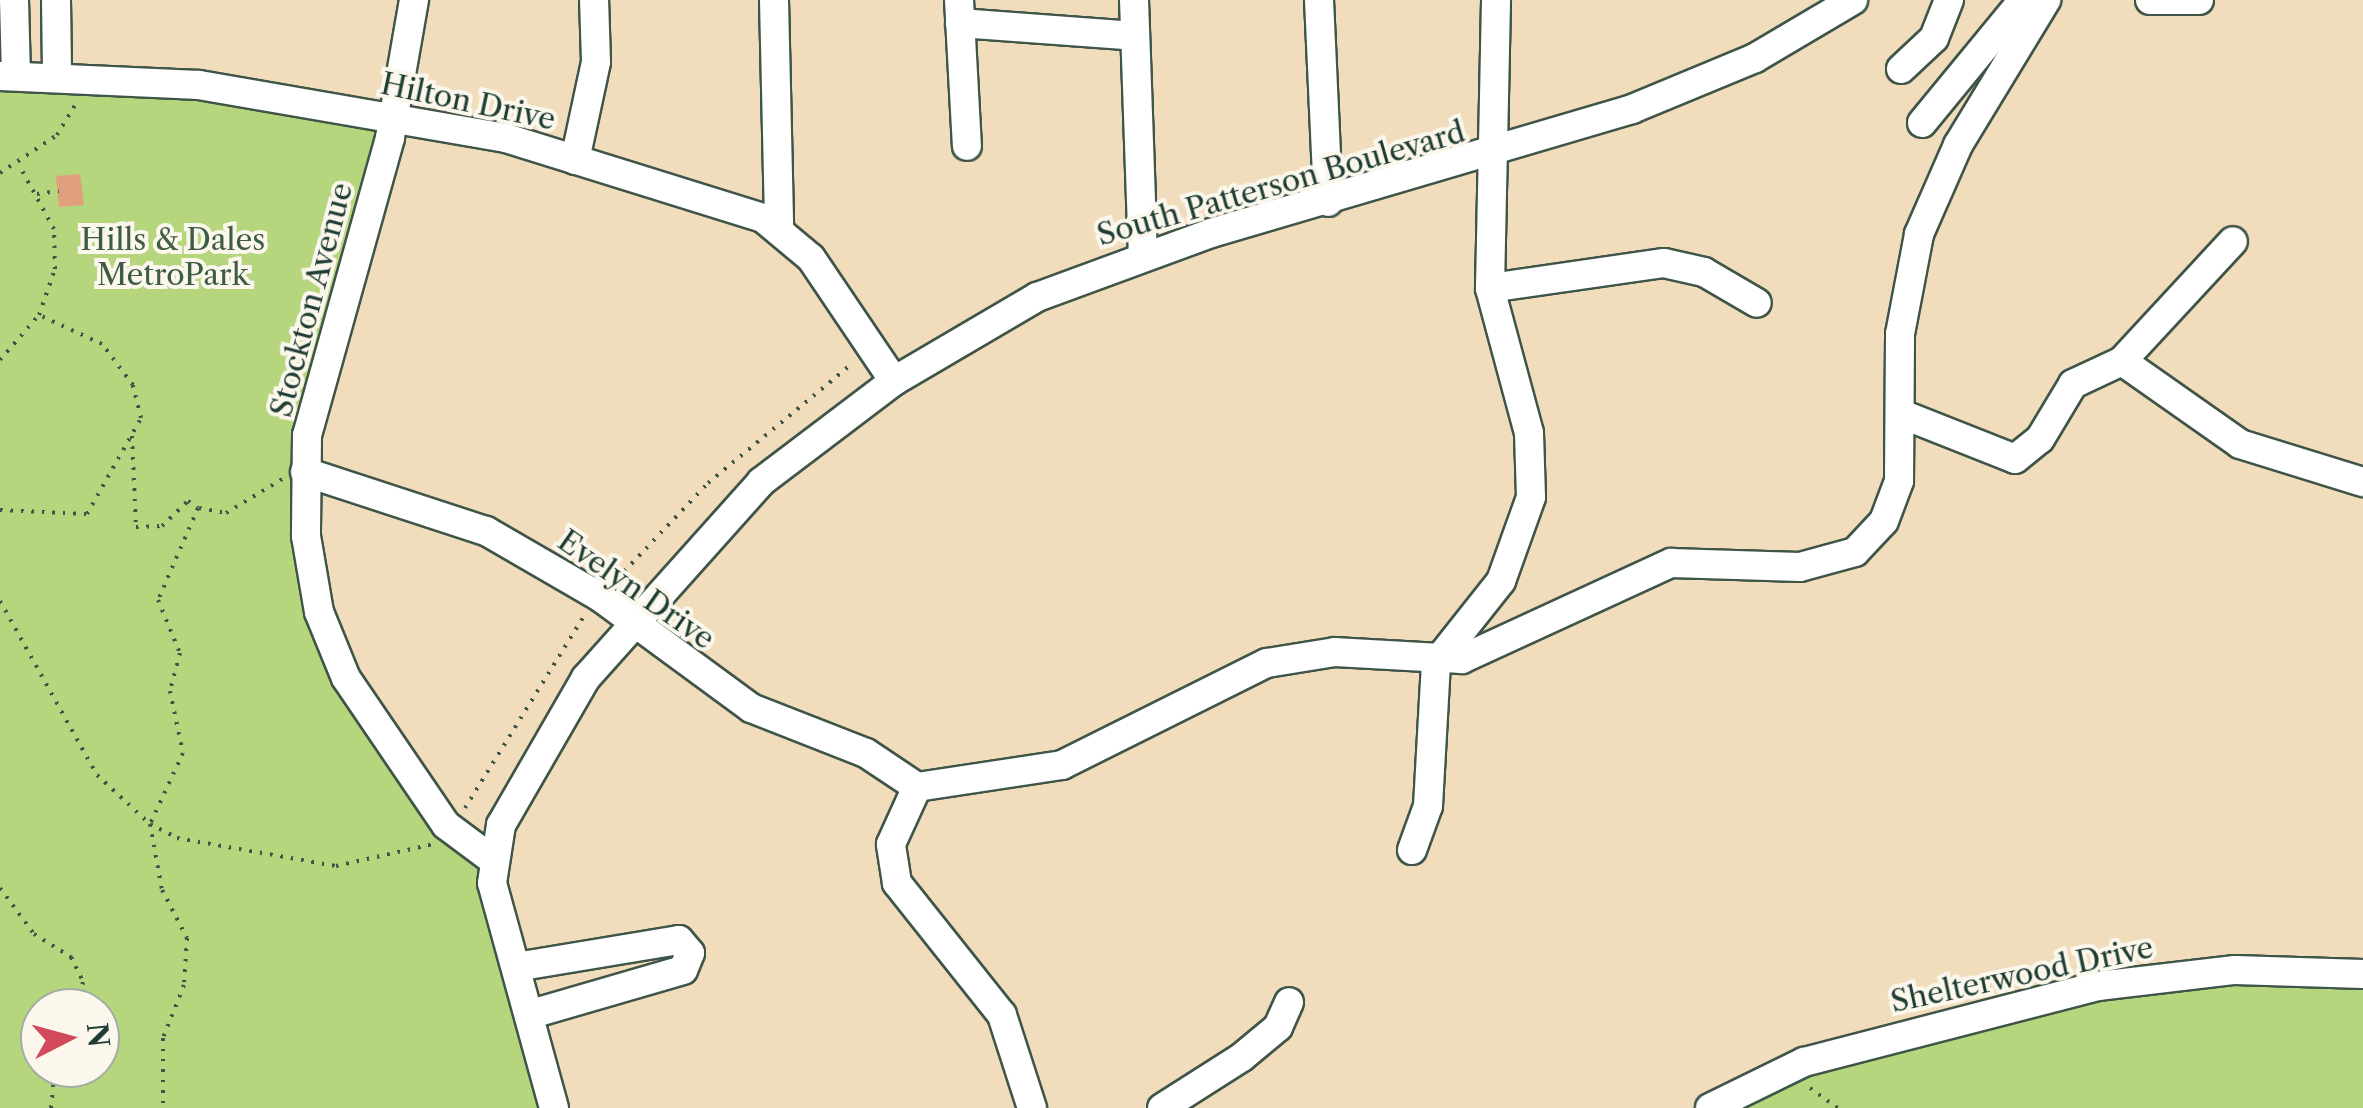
<!DOCTYPE html>
<html>
<head>
<meta charset="utf-8">
<style>
	body { margin:0 }
	#map { position:relative; width:2363px; height:1108px; overflow:hidden; background:#f1dcbc; font-family:"Libre Caslon Text",serif }
	div>[style] { position:absolute }
	[style*='--x'] { left:calc(var(--x)*1px); top:calc(var(--y)*1px); width:calc(var(--w)*1px); rotate:calc(var(--a)*1deg) }
	.green>* { inset:0; background:#b6d67e }
	.building>* { inset:0; background:#e0a07e }
	.path>* { height:4px; margin-top:-2px; transform-origin:0; background:repeating-linear-gradient(90deg,#3e5548 0 2.5px,transparent 0 10.5px) }
	.roads { filter:drop-shadow(2px 0 #3e5548) drop-shadow(-2px 0 #3e5548) drop-shadow(0 2px #3e5548) drop-shadow(0 -2px #3e5548) }
	.minor>* { height:28px; margin:-14px; padding:0 14px; transform-origin:14px; border-radius:14px; background:#fff }
	span { translate:-50% -50%; white-space:nowrap; text-align:center; line-height:1.15; -webkit-text-stroke:8px #fbf7ec; paint-order:stroke }
	.street-label { font-size:30px; color:#1f3d34 }
	.park-label { font-size:30px; color:#3d5c43 }
	.north { position:absolute; left:20px; top:988px; width:100px; height:100px; box-sizing:border-box; background:#fbf7ec; border:2px solid #a3ada2; border-radius:50%; rotate:84deg; font-size:28px; font-weight:700; line-height:40px; text-align:center; color:#1f3d34 }
	.north::after { content:''; display:block; margin:auto; width:35px; height:45px; background:#d1495b; clip-path:polygon(50% 0,100% 100%,50% 72%,0 100%) }
</style>
</head>
<body>
<div id="map">
	<div class="green">
		<div style="clip-path:polygon(evenodd,0 76px,394px 119px,307px 435px,312px 581px,393px 750px,493px 860px,554px 1108px,0 1108px,0 76px,40px 1008px,100px 1008px,100px 1068px,40px 1068px,40px 1008px)"></div>
		<div style="clip-path:polygon(2363px 974px,2363px 1108px,1710px 1108px,2098px 986px)"></div>
	</div>
	<div class="building">
		<div style="clip-path:polygon(80px 174px,84px 205px,59px 207px,56px 176px)"></div>
	</div>
	<div class="path">
		<div style="--x:0;--y:173;--w:69;--a:-33.7"></div>
		<div style="--x:57;--y:135;--w:35;--a:-59"></div>
		<div style="--x:37;--y:194;--w:22;--a:-8"></div>
		<div style="--x:0;--y:360;--w:60;--a:-49.1"></div>
		<div style="--x:39;--y:315;--w:49;--a:-70.8"></div>
		<div style="--x:55;--y:269;--w:40;--a:-91.4"></div>
		<div style="--x:54;--y:229;--w:73;--a:-118.7"></div>
		<div style="--x:132;--y:436;--w:91;--a:87.5"></div>
		<div style="--x:136;--y:527;--w:26;--a:-2"></div>
		<div style="--x:162;--y:526;--w:36;--a:-44"></div>
		<div style="--x:188;--y:501;--w:12;--a:35"></div>
		<div style="--x:198;--y:508;--w:100;--a:113.5"></div>
		<div style="--x:158;--y:600;--w:57;--a:67.5"></div>
		<div style="--x:180;--y:653;--w:39;--a:105"></div>
		<div style="--x:170;--y:691;--w:63;--a:78.2"></div>
		<div style="--x:183;--y:753;--w:78;--a:114.9"></div>
		<div style="--x:150;--y:824;--w:30;--a:27"></div>
		<div style="--x:177;--y:838;--w:161;--a:10"></div>
		<div style="--x:336;--y:866;--w:100;--a:-12.7"></div>
		<div style="--x:199;--y:508;--w:27;--a:10"></div>
		<div style="--x:226;--y:513;--w:68;--a:-31.1"></div>
		<div style="--x:0;--y:510;--w:87;--a:2.6"></div>
		<div style="--x:87;--y:514;--w:110;--a:-60.6"></div>
		<div style="--x:141;--y:418;--w:34;--a:-104"></div>
		<div style="--x:133;--y:385;--w:51;--a:-127.1"></div>
		<div style="--x:102;--y:344;--w:69;--a:-155.3"></div>
		<div style="--x:617;--y:579;--w:132;--a:-46.5"></div>
		<div style="--x:708;--y:483;--w:188;--a:-39.6"></div>
		<div style="--x:0;--y:601;--w:199;--a:60.9"></div>
		<div style="--x:97;--y:775;--w:72;--a:42.8"></div>
		<div style="--x:150;--y:824;--w:67;--a:79.7"></div>
		<div style="--x:162;--y:890;--w:54;--a:62.5"></div>
		<div style="--x:187;--y:938;--w:47;--a:93.7"></div>
		<div style="--x:184;--y:985;--w:57;--a:111.6"></div>
		<div style="--x:163;--y:1038;--w:70;--a:90"></div>
		<div style="--x:465;--y:808;--w:226;--a:-58.2"></div>
		<div style="--x:0;--y:888;--w:57;--a:53.5"></div>
		<div style="--x:34;--y:934;--w:44;--a:31.9"></div>
		<div style="--x:71;--y:957;--w:28;--a:64"></div>
		<div style="--x:83;--y:982;--w:27;--a:103"></div>
		<div style="--x:1810;--y:1088;--w:34;--a:36"></div>
		<div style="--x:51;--y:1108;--w:40;--a:-84.3"></div>
	</div>
	<div class="roads">
		<div class="minor">
			<div style="--x:14;--y:0;--w:76;--a:88.5"></div>
			<div style="--x:56;--y:0;--w:75;--a:89.2"></div>
			<div style="--x:414;--y:0;--w:140;--a:99.9"></div>
			<div style="--x:390;--y:138;--w:308;--a:105.6"></div>
			<div style="--x:307;--y:435;--w:101;--a:90.6"></div>
			<div style="--x:306;--y:536;--w:77;--a:80.3"></div>
			<div style="--x:319;--y:612;--w:71;--a:67.8"></div>
			<div style="--x:346;--y:678;--w:178;--a:55.8"></div>
			<div style="--x:446;--y:825;--w:59;--a:36.7"></div>
			<div style="--x:774;--y:0;--w:224;--a:88.7"></div>
			<div style="--x:959;--y:0;--w:146;--a:86.9"></div>
			<div style="--x:1134;--y:0;--w:255;--a:88"></div>
			<div style="--x:1319;--y:0;--w:202;--a:87.4"></div>
			<div style="--x:2150;--y:0;--w:49;--a:0"></div>
			<div style="--x:960;--y:23;--w:175;--a:4.2"></div>
			<div style="--x:1901;--y:69;--w:45;--a:-43.2"></div>
			<div style="--x:1934;--y:38;--w:41;--a:-68.5"></div>
			<div style="--x:0;--y:76;--w:199;--a:2.6"></div>
			<div style="--x:199;--y:85;--w:312;--a:9.8"></div>
			<div style="--x:506;--y:138;--w:269;--a:17.3"></div>
			<div style="--x:763;--y:218;--w:62;--a:39.8"></div>
			<div style="--x:811;--y:258;--w:148;--a:56"></div>
			<div style="--x:1922;--y:123;--w:159;--a:-50.6"></div>
			<div style="--x:575;--y:160;--w:100;--a:-77.9"></div>
			<div style="--x:596;--y:62;--w:62;--a:-91.8"></div>
			<div style="--x:1490;--y:288;--w:176;--a:-8.2"></div>
			<div style="--x:1664;--y:263;--w:41;--a:12.7"></div>
			<div style="--x:1704;--y:272;--w:61;--a:30.3"></div>
			<div style="--x:2122;--y:361;--w:163;--a:-47.2"></div>
			<div style="--x:1904;--y:415;--w:119;--a:21.6"></div>
			<div style="--x:2015;--y:459;--w:32;--a:-39"></div>
			<div style="--x:2040;--y:439;--w:64;--a:-59"></div>
			<div style="--x:2073;--y:384;--w:54;--a:-25.1"></div>
			<div style="--x:2122;--y:361;--w:144;--a:35.1"></div>
			<div style="--x:2240;--y:444;--w:129;--a:17.2"></div>
			<div style="--x:305;--y:472;--w:190;--a:18.1"></div>
			<div style="--x:486;--y:531;--w:132;--a:30.1"></div>
			<div style="--x:600;--y:597;--w:187;--a:36.3"></div>
			<div style="--x:751;--y:708;--w:123;--a:21.4"></div>
			<div style="--x:866;--y:753;--w:61;--a:33.7"></div>
			<div style="--x:1412;--y:850;--w:47;--a:-70"></div>
			<div style="--x:1428;--y:806;--w:143;--a:-86.8"></div>
			<div style="--x:1436;--y:663;--w:105;--a:-51.6"></div>
			<div style="--x:1501;--y:581;--w:89;--a:-70.3"></div>
			<div style="--x:1531;--y:497;--w:64;--a:-91.8"></div>
			<div style="--x:1529;--y:433;--w:150;--a:-105.1"></div>
			<div style="--x:1490;--y:288;--w:288;--a:-88.8"></div>
			<div style="--x:516;--y:967;--w:165;--a:-9.4"></div>
			<div style="--x:679;--y:940;--w:17;--a:50"></div>
			<div style="--x:690;--y:953;--w:18;--a:112"></div>
			<div style="--x:683;--y:970;--w:157;--a:163.8"></div>
			<div style="--x:554;--y:1108;--w:233;--a:-105.4"></div>
			<div style="--x:492;--y:883;--w:59;--a:-81.2"></div>
			<div style="--x:501;--y:825;--w:170;--a:-60"></div>
			<div style="--x:586;--y:678;--w:263;--a:-48.2"></div>
			<div style="--x:761;--y:482;--w:167;--a:-37.2"></div>
			<div style="--x:894;--y:381;--w:166;--a:-30.4"></div>
			<div style="--x:1037;--y:297;--w:185;--a:-20.2"></div>
			<div style="--x:1211;--y:233;--w:439;--a:-16.4"></div>
			<div style="--x:1632;--y:109;--w:133;--a:-22.5"></div>
			<div style="--x:1755;--y:58;--w:114;--a:-30.6"></div>
			<div style="--x:1032;--y:1108;--w:98;--a:-107.9"></div>
			<div style="--x:1002;--y:1015;--w:169;--a:-128.5"></div>
			<div style="--x:897;--y:883;--w:39;--a:-99"></div>
			<div style="--x:891;--y:844;--w:63;--a:-65.5"></div>
			<div style="--x:917;--y:787;--w:147;--a:-8.6"></div>
			<div style="--x:1062;--y:765;--w:229;--a:-26.5"></div>
			<div style="--x:1267;--y:663;--w:69;--a:-9.2"></div>
			<div style="--x:1335;--y:652;--w:127;--a:3.2"></div>
			<div style="--x:1462;--y:659;--w:230;--a:-24.7"></div>
			<div style="--x:1671;--y:563;--w:129;--a:1.8"></div>
			<div style="--x:1800;--y:567;--w:57;--a:-15.3"></div>
			<div style="--x:1855;--y:552;--w:42;--a:-46.9"></div>
			<div style="--x:1884;--y:521;--w:43;--a:-69.4"></div>
			<div style="--x:1899;--y:481;--w:147;--a:-89.6"></div>
			<div style="--x:1900;--y:334;--w:102;--a:-79.2"></div>
			<div style="--x:1919;--y:234;--w:97;--a:-66.3"></div>
			<div style="--x:1958;--y:145;--w:170;--a:-58.7"></div>
			<div style="--x:1162;--y:1108;--w:95;--a:-32.5"></div>
			<div style="--x:1242;--y:1057;--w:47;--a:-39.8"></div>
			<div style="--x:1278;--y:1027;--w:27;--a:-66"></div>
			<div style="--x:1710;--y:1108;--w:105;--a:-26.1"></div>
			<div style="--x:1804;--y:1062;--w:304;--a:-14.5"></div>
			<div style="--x:2098;--y:986;--w:138;--a:-6.7"></div>
			<div style="--x:2235;--y:970;--w:128;--a:1.8"></div>
		</div>
	</div>
	<div class="street-label">
		<span style="left:468px;top:102px;rotate:12deg">Hilton Drive</span>
		<span style="left:1281px;top:184px;rotate:-16deg">South Patterson Boulevard</span>
		<span style="left:312px;top:300px;rotate:-75deg">Stockton Avenue</span>
		<span style="left:636px;top:590px;rotate:35deg">Evelyn Drive</span>
		<span style="left:2022px;top:975px;rotate:-12deg">Shelterwood Drive</span>
	</div>
	<div class="park-label">
		<span style="left:173px;top:257px">Hills &amp; Dales<br>MetroPark</span>
	</div>
	<div class="north">N</div>
</div>
</body>
</html>
